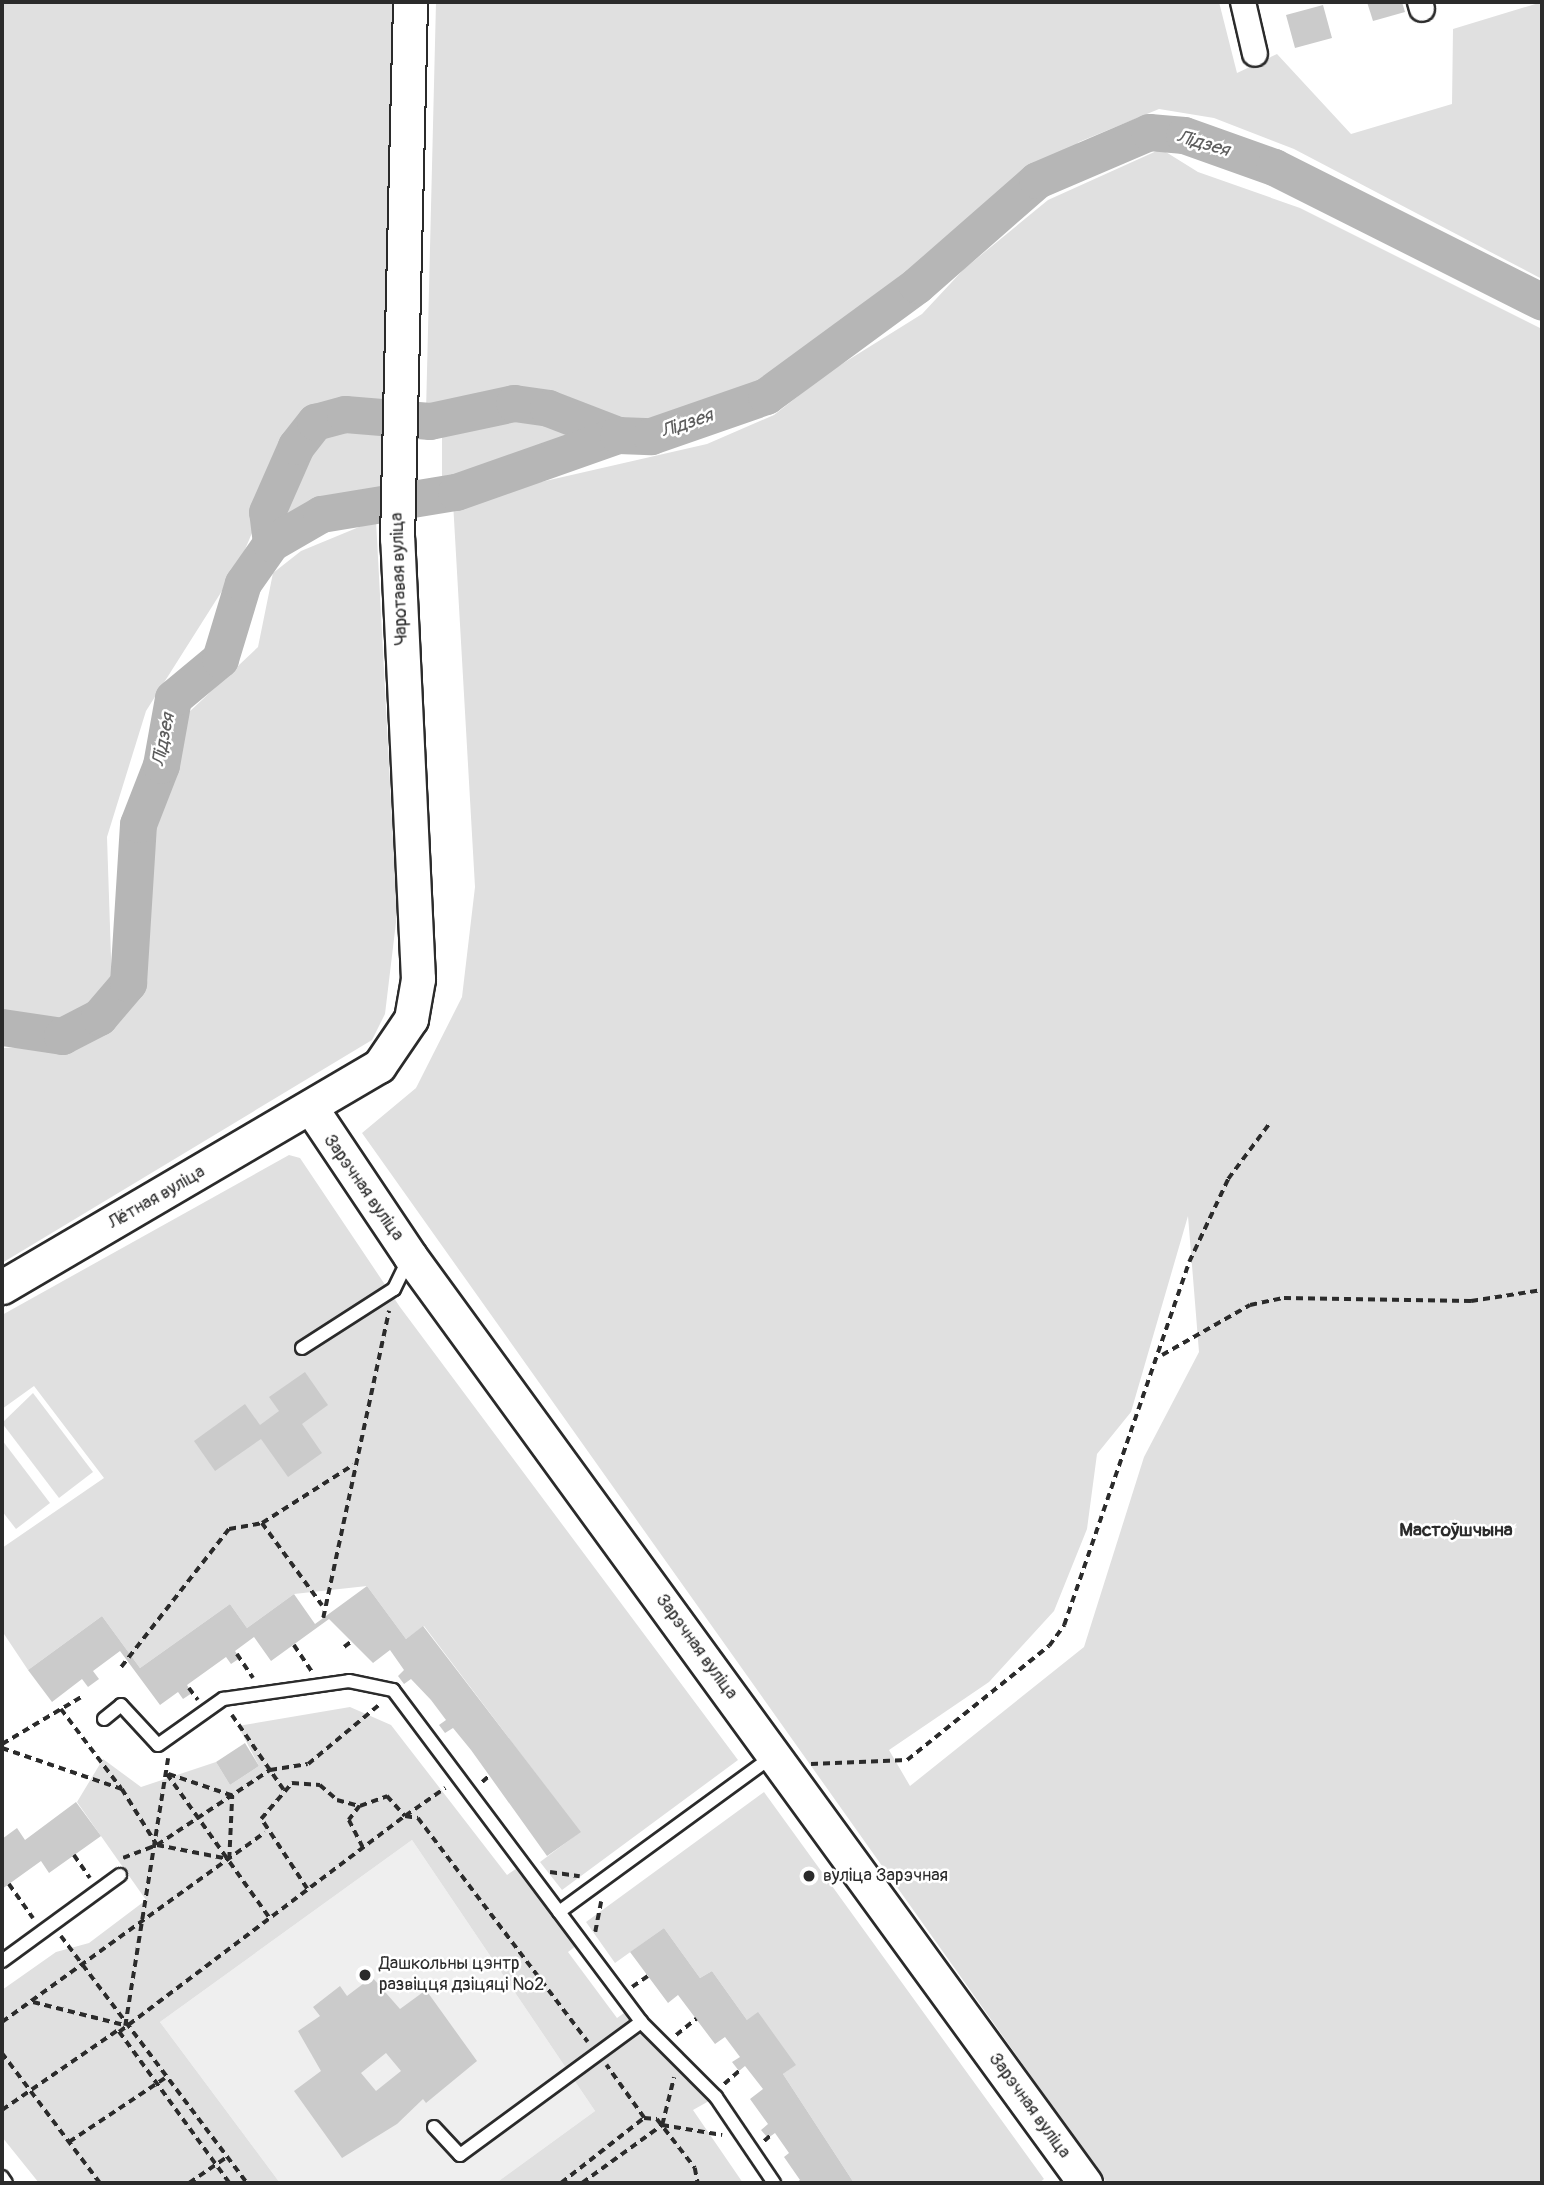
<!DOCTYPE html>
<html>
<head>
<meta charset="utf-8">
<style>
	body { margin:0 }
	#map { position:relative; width:1544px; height:2185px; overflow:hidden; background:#fff; font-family:Pangolin,sans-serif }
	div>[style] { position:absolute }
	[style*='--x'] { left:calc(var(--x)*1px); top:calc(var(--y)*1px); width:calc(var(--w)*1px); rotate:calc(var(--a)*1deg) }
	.built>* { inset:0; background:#efefef }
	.green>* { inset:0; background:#e0e0e0 }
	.river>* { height:37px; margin:-18.5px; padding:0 18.5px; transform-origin:18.5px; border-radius:18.5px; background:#b6b6b6 }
	.building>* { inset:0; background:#cbcbcb }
	.path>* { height:3.5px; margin-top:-1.75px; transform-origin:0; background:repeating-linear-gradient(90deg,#2b2b2b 0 7px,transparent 0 12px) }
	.roads { filter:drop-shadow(2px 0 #2b2b2b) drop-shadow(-2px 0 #2b2b2b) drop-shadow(0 2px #2b2b2b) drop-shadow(0 -2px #2b2b2b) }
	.lane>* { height:12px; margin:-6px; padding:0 6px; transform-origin:6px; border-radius:6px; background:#fff }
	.street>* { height:24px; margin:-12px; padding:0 12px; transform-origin:12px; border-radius:12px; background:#fff }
	.secondary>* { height:33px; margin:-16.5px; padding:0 16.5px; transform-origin:16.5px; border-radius:16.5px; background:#fff }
	.dots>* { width:19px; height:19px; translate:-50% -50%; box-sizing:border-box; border:4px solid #fff; border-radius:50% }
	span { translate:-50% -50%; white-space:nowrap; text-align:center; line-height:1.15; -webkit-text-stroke:5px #fff; paint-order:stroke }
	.street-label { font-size:18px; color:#2b2b2b }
	.poi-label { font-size:18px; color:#2b2b2b }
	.left { translate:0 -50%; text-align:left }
	.water-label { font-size:19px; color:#5c5c5c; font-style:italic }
	.neighbourhood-label { font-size:19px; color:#2b2b2b; font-weight:700 }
	.frame { position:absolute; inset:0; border:4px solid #2b2b2b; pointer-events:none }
</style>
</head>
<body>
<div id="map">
	<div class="built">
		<div style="clip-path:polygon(412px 1840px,595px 2111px,496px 2183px,280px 2183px,160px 2022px)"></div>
	</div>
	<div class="green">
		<div style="clip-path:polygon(2px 2px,398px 2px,384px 403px,357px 398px,300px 418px,239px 564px,146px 711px,107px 837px,112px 987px,81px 1015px,61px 1021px,2px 1017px)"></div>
		<div style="clip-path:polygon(436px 2px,1219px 2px,1237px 73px,1277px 54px,1351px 134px,1452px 104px,1453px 29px,1542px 2px,1542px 279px,1294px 149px,1214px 118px,1159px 109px,1079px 142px,861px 322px,820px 342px,760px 388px,711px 409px,650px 427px,620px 427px,520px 390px,426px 412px)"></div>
		<div style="clip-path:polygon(evenodd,1161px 149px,1198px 172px,1300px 208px,1542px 329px,1542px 2183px,1107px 2183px,362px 1133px,416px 1088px,462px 997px,475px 887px,453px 502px,707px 444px,774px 415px,829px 372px,922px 314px,964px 269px,1048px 200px,1161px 149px,1188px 1216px,1199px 1352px,1144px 1457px,1084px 1647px,910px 1786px,889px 1750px,989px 1682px,1054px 1611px,1087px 1529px,1097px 1454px,1131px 1412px,1188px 1216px)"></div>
		<div style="clip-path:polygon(517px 420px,570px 427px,589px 443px,442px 486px,442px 429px)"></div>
		<div style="clip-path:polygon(346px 421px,383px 425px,381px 496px,318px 510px,275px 534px,273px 512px,302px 448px,320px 426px)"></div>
		<div style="clip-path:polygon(376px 520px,397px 914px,385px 1014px,372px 1040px,2px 1263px,2px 1048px,63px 1046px,95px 1036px,134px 1000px,146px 959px,149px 844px,186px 715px,258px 647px,273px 573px,301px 551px)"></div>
		<div style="clip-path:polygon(289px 1155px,300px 1158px,400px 1307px,738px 1760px,562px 1890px,540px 1862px,580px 1832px,424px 1626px,406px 1639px,367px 1586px,294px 1594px,247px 1628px,230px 1604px,140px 1668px,102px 1616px,28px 1670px,2px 1631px,2px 1548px,104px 1478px,34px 1386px,2px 1409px,2px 1315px)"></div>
		<div style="clip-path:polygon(33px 1393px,93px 1472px,59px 1498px,2px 1423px)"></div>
		<div style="clip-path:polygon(2px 1440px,50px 1503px,16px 1529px,2px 1511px)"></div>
		<div style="clip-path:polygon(350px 1707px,391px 1725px,507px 1875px,523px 1864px,581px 1942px,568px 1952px,617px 2018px,631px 2008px,716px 2097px,693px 2110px,743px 2183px,496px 2183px,595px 2111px,412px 1840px,160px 2022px,280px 2183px,39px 2183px,2px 2137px,2px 1990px,56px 1952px,89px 1943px,146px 1900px,77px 1802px,103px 1759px,141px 1787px,216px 1762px,230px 1785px,259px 1766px,238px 1726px)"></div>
		<div style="clip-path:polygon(764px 1792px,1044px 2179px,1039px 2183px,854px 2183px,783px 2074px,795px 2065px,747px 2020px,712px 1971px,700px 1978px,664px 1928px,615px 1963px,586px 1922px)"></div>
	</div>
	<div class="river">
		<div style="--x:271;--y:543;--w:31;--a:-97"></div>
		<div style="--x:267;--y:512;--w:72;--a:-66.3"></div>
		<div style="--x:296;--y:446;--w:31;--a:-52"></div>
		<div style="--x:315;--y:422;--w:31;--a:-15"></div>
		<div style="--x:345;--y:414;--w:85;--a:4.7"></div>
		<div style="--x:430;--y:421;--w:86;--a:-12.1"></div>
		<div style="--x:514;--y:403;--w:34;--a:8"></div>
		<div style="--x:548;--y:408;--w:75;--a:21.1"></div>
		<div style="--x:2;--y:1027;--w:61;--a:8.5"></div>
		<div style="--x:62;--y:1036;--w:42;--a:-27.2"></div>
		<div style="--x:99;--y:1017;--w:45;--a:-49.5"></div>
		<div style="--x:128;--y:983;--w:159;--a:-86.4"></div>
		<div style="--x:138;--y:824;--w:63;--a:-68.7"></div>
		<div style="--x:161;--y:765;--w:68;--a:-79.8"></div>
		<div style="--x:173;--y:698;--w:61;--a:-39.7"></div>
		<div style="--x:220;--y:659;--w:79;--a:-73.2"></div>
		<div style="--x:243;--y:583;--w:49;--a:-55"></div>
		<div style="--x:271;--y:543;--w:58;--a:-30.1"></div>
		<div style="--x:321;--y:514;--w:137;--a:-9.3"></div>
		<div style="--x:456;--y:492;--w:172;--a:-19.4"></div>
		<div style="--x:618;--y:435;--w:33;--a:2"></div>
		<div style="--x:651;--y:436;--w:122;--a:-19.2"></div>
		<div style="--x:766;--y:396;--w:187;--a:-36.3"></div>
		<div style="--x:917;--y:285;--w:159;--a:-41.2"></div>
		<div style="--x:1037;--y:180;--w:122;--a:-23.2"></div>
		<div style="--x:1149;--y:132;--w:35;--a:5"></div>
		<div style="--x:1184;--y:135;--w:96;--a:19.6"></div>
		<div style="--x:1274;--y:167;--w:300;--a:26.7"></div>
	</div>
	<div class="building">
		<div style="clip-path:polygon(1367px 2px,1402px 2px,1405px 12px,1373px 21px)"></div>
		<div style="clip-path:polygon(1323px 5px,1332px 38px,1295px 48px,1286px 15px)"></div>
		<div style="clip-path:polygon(305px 1372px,328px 1405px,302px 1424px,322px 1453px,288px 1477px,261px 1439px,215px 1471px,194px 1441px,245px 1404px,260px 1425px,279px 1411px,269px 1397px)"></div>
		<div style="clip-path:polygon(367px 1586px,406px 1639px,423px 1626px,581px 1832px,547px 1856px,471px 1750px,453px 1728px,445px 1733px,439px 1725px,446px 1720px,431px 1700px,411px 1679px,404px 1684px,398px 1676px,404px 1670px,390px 1650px,373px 1663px,329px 1619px,271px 1661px,254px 1637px,235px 1651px,240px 1658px,231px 1664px,226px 1657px,187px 1685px,192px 1693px,183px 1699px,178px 1692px,160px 1705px,120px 1651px,93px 1671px,99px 1679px,88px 1687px,82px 1679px,52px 1702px,28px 1670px,102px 1616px,140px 1668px,230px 1604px,247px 1628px,294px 1594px,315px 1624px)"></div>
		<div style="clip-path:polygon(245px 1743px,259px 1766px,230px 1785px,216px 1762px)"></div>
		<div style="clip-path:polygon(76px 1802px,101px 1836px,49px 1873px,41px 1861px,2px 1889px,2px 1839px,17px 1828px,25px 1840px)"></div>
		<div style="clip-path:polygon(664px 1928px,700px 1978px,712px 1971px,747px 2020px,758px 2012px,796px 2065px,783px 2074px,854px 2183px,796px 2183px,800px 2180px,784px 2157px,789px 2153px,775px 2133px,768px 2138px,761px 2130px,768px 2124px,750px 2099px,763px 2089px,745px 2066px,739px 2071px,732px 2062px,740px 2057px,725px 2037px,715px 2044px,678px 1995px,668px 2003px,630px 1952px)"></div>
		<div style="clip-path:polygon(evenodd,372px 1977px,400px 2009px,426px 1990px,477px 2061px,426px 2103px,423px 2099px,397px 2124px,342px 2158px,294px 2091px,321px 2071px,298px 2031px,320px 2016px,313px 2007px,340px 1986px,347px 1996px,372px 1977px,386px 2053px,401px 2071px,376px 2091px,361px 2073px,386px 2053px)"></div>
	</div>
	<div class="path">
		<div style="--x:1162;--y:1355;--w:101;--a:-29.6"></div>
		<div style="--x:1250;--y:1305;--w:35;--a:-12"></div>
		<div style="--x:1284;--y:1298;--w:187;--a:0.9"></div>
		<div style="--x:1471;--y:1301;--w:72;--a:-8.8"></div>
		<div style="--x:262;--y:1523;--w:102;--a:53.8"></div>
		<div style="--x:323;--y:1618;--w:314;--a:-77.9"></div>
		<div style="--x:294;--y:1645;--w:32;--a:56"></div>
		<div style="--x:344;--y:1647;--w:10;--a:-37"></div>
		<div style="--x:237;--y:1654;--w:29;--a:56"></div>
		<div style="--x:121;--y:1667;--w:175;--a:-52"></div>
		<div style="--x:229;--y:1529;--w:34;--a:-10"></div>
		<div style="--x:262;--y:1523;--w:108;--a:-32.5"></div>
		<div style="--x:189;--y:1688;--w:15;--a:53"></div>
		<div style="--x:61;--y:1709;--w:99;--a:52.8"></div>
		<div style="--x:232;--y:1715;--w:91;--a:55.3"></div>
		<div style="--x:2;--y:1744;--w:94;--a:-30.7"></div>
		<div style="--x:2;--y:1748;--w:127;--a:18.9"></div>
		<div style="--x:122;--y:1789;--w:66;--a:58"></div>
		<div style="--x:157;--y:1845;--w:73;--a:11"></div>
		<div style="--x:229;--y:1859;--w:63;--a:-87.3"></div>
		<div style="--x:232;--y:1796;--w:69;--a:-161.3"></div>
		<div style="--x:811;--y:1764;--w:96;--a:-2.4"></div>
		<div style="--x:907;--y:1760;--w:182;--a:-38.8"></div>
		<div style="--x:1049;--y:1646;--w:26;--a:-54"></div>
		<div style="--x:1064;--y:1625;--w:384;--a:-71"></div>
		<div style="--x:1189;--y:1262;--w:92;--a:-64.8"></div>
		<div style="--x:1228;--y:1179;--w:69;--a:-53.3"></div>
		<div style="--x:167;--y:1774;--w:176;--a:54.5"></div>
		<div style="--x:482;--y:1782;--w:9;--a:-41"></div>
		<div style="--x:360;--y:1806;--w:18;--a:128"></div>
		<div style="--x:349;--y:1820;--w:30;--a:63"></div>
		<div style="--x:74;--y:1855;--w:28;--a:55"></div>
		<div style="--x:123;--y:1858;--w:36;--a:-21"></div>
		<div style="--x:157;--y:1845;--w:136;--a:-33.6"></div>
		<div style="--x:270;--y:1770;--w:38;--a:-9"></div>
		<div style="--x:308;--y:1764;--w:94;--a:-39.8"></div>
		<div style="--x:550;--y:1872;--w:30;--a:8"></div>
		<div style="--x:9;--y:1884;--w:42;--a:54.8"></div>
		<div style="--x:307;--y:1889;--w:84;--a:-123.3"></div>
		<div style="--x:261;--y:1819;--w:48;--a:-49.3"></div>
		<div style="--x:292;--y:1783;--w:28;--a:4"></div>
		<div style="--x:320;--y:1785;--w:23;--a:41"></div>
		<div style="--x:337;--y:1800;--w:24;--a:15"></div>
		<div style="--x:360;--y:1806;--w:29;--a:-20"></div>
		<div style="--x:387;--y:1796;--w:27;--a:48"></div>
		<div style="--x:405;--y:1816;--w:49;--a:-35"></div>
		<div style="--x:595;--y:1932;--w:31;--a:-79"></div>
		<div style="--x:61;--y:1936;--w:309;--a:53"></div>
		<div style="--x:632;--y:1987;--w:19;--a:-35"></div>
		<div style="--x:33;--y:2002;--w:94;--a:14.2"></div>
		<div style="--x:2;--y:2022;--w:324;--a:-35.8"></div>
		<div style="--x:125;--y:2026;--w:271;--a:-80.9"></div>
		<div style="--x:676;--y:2035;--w:26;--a:-39"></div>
		<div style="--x:2;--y:2053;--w:163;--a:53"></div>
		<div style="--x:724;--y:2084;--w:23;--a:-41"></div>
		<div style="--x:2;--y:2110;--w:141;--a:-34.6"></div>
		<div style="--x:644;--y:2118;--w:13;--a:4"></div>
		<div style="--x:657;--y:2119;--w:62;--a:52.2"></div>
		<div style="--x:695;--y:2168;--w:15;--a:79"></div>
		<div style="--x:662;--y:2125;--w:61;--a:9.5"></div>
		<div style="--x:764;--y:2141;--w:9;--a:-41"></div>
		<div style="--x:69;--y:2142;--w:115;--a:-33.7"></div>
		<div style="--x:189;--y:2183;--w:46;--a:-34.4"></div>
		<div style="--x:229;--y:2183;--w:187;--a:-126.1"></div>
		<div style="--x:119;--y:2032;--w:358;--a:-37.1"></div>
		<div style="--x:405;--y:1816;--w:13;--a:9"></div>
		<div style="--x:418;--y:1818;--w:281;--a:52.8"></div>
		<div style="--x:561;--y:2183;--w:105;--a:-38.1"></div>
		<div style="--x:644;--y:2118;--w:65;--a:-125.6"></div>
		<div style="--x:582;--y:2183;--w:99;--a:-35.9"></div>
		<div style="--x:662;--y:2125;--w:49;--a:-76"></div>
	</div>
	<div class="roads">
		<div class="lane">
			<div style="--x:302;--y:1348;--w:109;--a:-32.7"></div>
			<div style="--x:394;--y:1289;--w:32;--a:-64"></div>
			<div style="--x:104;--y:1719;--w:22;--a:-39"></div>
			<div style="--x:121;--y:1705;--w:54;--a:47.2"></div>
			<div style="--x:158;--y:1745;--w:80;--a:-35.3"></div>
			<div style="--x:223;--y:1699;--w:127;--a:-8.1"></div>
			<div style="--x:349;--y:1681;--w:45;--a:11.6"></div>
			<div style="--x:393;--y:1690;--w:414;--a:53.2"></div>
			<div style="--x:641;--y:2022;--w:106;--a:45"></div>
			<div style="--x:716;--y:2097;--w:104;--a:56"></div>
			<div style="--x:559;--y:1912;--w:266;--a:-36.1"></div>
			<div style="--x:2;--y:1961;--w:146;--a:-36.1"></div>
			<div style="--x:434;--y:2127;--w:38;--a:47"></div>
			<div style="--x:460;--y:2155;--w:225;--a:-36.3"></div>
			<div style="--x:2;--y:2177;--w:7;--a:56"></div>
		</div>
		<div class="street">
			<div style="--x:1243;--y:2;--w:53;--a:77"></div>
			<div style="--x:1420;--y:2;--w:7;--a:74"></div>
		</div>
		<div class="secondary">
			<div style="--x:311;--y:1108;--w:178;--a:56.2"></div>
			<div style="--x:410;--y:1256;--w:1147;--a:53.94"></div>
			<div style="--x:2;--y:1287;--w:437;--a:-30.4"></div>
			<div style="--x:379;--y:1066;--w:57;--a:-55.8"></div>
			<div style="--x:411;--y:1019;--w:41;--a:-80.1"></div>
			<div style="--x:418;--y:979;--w:441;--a:-92.7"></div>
			<div style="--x:397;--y:539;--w:537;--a:-88.61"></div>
		</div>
	</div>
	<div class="dots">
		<div style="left:809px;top:1876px;background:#2b2b2b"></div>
		<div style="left:365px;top:1975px;background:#2b2b2b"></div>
	</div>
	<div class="street-label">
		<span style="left:400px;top:579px;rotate:-92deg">Чаротавая вуліца</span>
		<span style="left:363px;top:1188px;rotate:55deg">Зарэчная вуліца</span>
		<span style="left:157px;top:1198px;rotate:-30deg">Лётная вуліца</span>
		<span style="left:696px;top:1647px;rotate:54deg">Зарэчная вуліца</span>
		<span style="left:1029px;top:2106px;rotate:54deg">Зарэчная вуліца</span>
	</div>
	<div class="poi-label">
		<span class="left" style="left:823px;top:1876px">вуліца Зарэчная</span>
		<span class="left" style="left:379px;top:1975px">Дашкольны цэнтр<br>развіцця дзіцяці №2</span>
	</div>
	<div class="water-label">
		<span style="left:1203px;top:144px;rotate:16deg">Лідзея</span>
		<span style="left:687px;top:424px;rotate:-19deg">Лідзея</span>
		<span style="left:164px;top:740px;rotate:-79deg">Лідзея</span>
	</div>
	<div class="neighbourhood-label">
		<span style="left:1456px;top:1531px">Мастоўшчына</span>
	</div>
	<div class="frame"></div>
</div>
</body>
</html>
